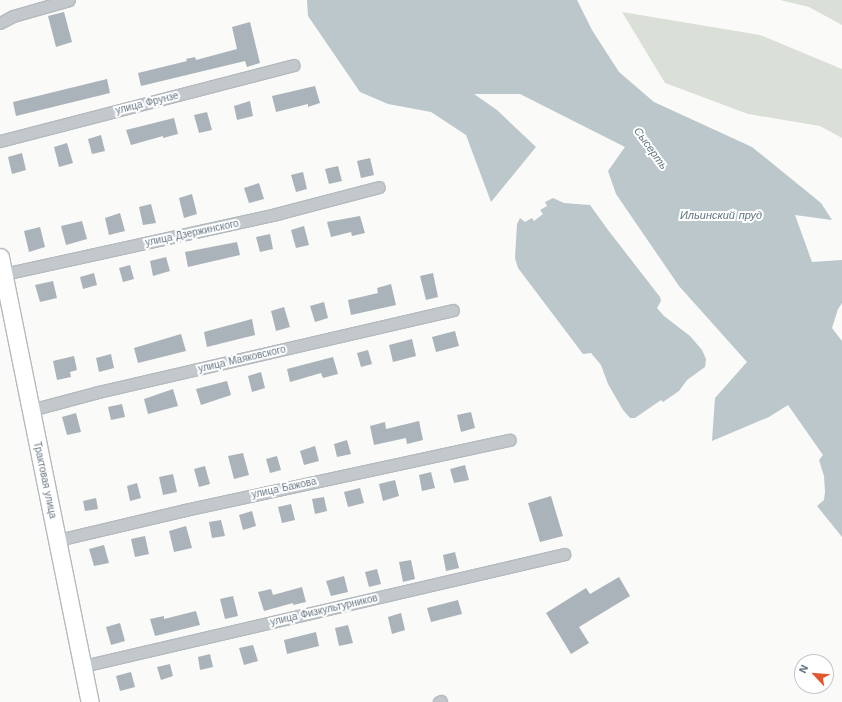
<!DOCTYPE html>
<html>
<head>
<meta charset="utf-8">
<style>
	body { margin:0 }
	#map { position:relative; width:842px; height:702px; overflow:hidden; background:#fafaf8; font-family:"Work Sans",sans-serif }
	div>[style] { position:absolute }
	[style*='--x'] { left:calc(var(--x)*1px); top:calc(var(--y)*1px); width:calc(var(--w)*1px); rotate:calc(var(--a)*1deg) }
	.green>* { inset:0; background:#dadfd7 }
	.water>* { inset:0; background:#bbc7cb }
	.building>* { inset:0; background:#aab3b9 }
	.roads { filter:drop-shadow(1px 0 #b5babe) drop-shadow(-1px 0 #b5babe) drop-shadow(0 1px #b5babe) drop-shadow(0 -1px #b5babe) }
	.street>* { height:11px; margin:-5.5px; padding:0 5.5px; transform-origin:5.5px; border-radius:5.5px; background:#c3c8cc }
	.primary>* { height:17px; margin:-8.5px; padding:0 8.5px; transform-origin:8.5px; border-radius:8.5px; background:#fff }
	span { translate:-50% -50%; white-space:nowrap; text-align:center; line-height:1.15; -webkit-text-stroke:4px #fff; paint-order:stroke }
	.street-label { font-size:10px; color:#657683 }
	.water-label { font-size:11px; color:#60757c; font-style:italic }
	.north { position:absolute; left:794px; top:654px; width:40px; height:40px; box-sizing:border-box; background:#fff; border:1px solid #c1c8cd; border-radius:50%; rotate:296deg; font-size:11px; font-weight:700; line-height:16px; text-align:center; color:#657683 }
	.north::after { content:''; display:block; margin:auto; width:14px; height:18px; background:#e4572e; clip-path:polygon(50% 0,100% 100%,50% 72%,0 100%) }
</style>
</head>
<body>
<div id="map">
	<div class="green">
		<div style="clip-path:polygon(780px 0,842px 0,842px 25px,809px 7px)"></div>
		<div style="clip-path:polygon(622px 12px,760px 35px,842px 69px,842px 138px,820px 126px,748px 114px,665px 83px)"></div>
	</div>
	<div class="water">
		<div style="clip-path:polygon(307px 0,577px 0,592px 30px,619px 72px,654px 102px,752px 147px,821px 203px,832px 220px,795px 215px,812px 262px,842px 260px,842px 303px,838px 309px,832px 328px,842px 341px,842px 537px,817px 506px,824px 500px,825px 492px,824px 476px,819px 460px,823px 455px,788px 405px,769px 417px,712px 441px,715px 398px,747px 362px,679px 286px,616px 194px,608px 171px,625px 147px,520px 94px,474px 94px,497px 110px,536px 147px,491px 202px,466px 135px,431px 112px,388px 104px,360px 92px,308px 16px)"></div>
		<div style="clip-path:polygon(553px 198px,564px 203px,590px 205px,608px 230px,660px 297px,661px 301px,657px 308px,664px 316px,690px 336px,702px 350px,706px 359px,705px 367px,687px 380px,679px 391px,663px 402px,661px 400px,635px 418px,630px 418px,623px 410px,608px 384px,601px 365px,591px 353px,583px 354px,518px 268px,515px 258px,517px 224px,520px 218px,525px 222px,532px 218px,534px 221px,543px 214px,540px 210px,547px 206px,545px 202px)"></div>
	</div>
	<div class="building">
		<div style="clip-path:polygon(64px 12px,72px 42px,56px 47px,48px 16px)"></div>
		<div style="clip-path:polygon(250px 22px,260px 63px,247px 67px,245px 61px,141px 86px,138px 73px,187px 61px,186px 59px,195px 57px,196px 60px,237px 49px,232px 27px)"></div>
		<div style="clip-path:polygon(107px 79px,110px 93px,16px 116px,13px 102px)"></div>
		<div style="clip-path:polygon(315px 86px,320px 103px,308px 107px,308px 104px,276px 112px,272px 96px)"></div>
		<div style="clip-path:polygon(250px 101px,253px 116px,237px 120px,234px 106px)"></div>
		<div style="clip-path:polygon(207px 112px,212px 130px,199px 133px,194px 115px)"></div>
		<div style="clip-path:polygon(174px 118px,178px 134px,163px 138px,163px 136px,131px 145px,126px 130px)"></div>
		<div style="clip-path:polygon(101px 135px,105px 151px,92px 154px,88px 139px)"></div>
		<div style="clip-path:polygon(67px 143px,73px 163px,59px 167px,54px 147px)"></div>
		<div style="clip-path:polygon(22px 153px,26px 170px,12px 174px,8px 157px)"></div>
		<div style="clip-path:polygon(370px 158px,374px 175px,361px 178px,357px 161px)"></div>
		<div style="clip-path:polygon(338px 166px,342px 181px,329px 184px,325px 169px)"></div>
		<div style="clip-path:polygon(303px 172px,307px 189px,296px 192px,291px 175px)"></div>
		<div style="clip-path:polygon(259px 183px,264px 199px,249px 203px,244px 188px)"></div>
		<div style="clip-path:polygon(192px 194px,197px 214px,184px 218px,179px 198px)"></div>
		<div style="clip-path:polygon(151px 204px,156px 223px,143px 225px,139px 207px)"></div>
		<div style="clip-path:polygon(120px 213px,125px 231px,109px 235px,105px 218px)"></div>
		<div style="clip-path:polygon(360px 216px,365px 233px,352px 236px,351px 232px,331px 237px,327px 222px)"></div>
		<div style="clip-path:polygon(82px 221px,87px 239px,66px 245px,61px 226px)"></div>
		<div style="clip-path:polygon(304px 226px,309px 245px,296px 248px,291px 230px)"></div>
		<div style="clip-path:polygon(40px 227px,45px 247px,29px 252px,24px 231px)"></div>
		<div style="clip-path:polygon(270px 234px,273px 249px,260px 252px,256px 237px)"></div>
		<div style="clip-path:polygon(237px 242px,240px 255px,188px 267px,185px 252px)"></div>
		<div style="clip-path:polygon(166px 257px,170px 271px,153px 276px,150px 261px)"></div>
		<div style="clip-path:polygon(130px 265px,134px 279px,123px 282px,119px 268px)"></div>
		<div style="clip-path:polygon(94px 273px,97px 285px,83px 289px,80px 277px)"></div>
		<div style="clip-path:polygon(433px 273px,438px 297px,426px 300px,420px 276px)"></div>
		<div style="clip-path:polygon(53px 281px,57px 298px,40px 302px,35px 285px)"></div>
		<div style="clip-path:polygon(391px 284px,396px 305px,351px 315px,348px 300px,378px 293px,377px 288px)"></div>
		<div style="clip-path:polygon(324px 302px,328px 318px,315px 322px,310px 306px)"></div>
		<div style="clip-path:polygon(284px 307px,290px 327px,276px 331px,271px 311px)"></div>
		<div style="clip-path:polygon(252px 319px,255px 335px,207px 347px,204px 332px)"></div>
		<div style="clip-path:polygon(455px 331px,459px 346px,436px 352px,432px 337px)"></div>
		<div style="clip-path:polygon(181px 334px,186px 351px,138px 363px,134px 348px)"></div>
		<div style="clip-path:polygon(412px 339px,416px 356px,393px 362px,389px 345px)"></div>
		<div style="clip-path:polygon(368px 350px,372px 364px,361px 367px,357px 353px)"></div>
		<div style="clip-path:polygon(111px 354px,114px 368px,99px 372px,96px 358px)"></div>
		<div style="clip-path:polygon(74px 356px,77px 370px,70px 372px,71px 377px,57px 380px,53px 361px)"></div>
		<div style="clip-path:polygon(333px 357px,338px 374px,323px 378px,321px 373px,290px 382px,287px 369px)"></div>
		<div style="clip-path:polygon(261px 372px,265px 388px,252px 392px,248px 376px)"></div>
		<div style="clip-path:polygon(227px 381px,231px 395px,201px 405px,196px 389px)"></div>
		<div style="clip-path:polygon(173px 389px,178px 406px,148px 414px,144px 399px)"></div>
		<div style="clip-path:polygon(122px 404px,125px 417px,111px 420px,108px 407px)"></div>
		<div style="clip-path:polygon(471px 412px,475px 428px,461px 432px,457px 415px)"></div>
		<div style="clip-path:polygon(76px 413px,81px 432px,67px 435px,62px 417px)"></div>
		<div style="clip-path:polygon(419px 421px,423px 440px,407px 444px,406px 438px,374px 445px,370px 426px,385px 422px,386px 429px)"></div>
		<div style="clip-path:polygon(347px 440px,351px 454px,337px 457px,334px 444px)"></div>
		<div style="clip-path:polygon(315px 446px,319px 461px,304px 465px,300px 451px)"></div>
		<div style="clip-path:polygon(243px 453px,249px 475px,234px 479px,228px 456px)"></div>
		<div style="clip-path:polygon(277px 456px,281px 470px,270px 473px,266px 459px)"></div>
		<div style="clip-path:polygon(465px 465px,469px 480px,454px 483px,450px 469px)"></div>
		<div style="clip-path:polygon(205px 466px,210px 484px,199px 487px,194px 469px)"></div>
		<div style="clip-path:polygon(431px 472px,435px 488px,422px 491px,419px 475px)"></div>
		<div style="clip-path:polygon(173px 474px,177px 492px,163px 495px,159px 477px)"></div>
		<div style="clip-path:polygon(395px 480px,399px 496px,383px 501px,379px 484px)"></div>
		<div style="clip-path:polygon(137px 483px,141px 498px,130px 501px,127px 486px)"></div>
		<div style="clip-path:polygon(360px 488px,364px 503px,348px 507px,344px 492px)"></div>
		<div style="clip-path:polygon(551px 496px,563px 536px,540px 542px,528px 503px)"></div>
		<div style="clip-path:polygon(324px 497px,327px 511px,315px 514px,312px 499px)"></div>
		<div style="clip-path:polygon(96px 498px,98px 509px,85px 511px,83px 501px)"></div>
		<div style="clip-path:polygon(291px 504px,295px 520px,282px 523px,278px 507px)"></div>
		<div style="clip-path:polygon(252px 511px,256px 526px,243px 530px,239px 515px)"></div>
		<div style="clip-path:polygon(221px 520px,225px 536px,212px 538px,209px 522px)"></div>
		<div style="clip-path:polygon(186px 526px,192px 548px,174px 552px,169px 531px)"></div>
		<div style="clip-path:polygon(145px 536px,149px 554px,135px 557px,131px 539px)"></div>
		<div style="clip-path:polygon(104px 545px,109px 563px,94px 566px,89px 549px)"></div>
		<div style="clip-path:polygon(455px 552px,459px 568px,446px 571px,443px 555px)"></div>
		<div style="clip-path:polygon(411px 560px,415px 579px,403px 582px,399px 562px)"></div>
		<div style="clip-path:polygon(377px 569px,381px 584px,369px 587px,365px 572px)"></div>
		<div style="clip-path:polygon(344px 576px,348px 592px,331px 596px,326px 581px)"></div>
		<div style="clip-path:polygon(619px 577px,630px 596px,579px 627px,589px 643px,571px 654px,546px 613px,586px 588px,590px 594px)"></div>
		<div style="clip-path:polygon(302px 587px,306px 602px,293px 605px,293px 603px,264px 611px,258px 592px,271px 589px,273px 595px)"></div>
		<div style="clip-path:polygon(233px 596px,238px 616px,225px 619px,220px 599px)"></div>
		<div style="clip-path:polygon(458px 600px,462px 614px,431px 622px,427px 608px)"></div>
		<div style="clip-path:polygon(196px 611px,200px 625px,155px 636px,150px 619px,164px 616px,164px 619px)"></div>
		<div style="clip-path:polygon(401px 613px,405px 630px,392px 634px,388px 617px)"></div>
		<div style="clip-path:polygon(120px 623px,125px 641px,111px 645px,106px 627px)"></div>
		<div style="clip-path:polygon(348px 625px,353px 643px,339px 646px,335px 628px)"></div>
		<div style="clip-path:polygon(316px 632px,319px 646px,287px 654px,284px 640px)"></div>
		<div style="clip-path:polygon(253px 645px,258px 661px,244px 665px,239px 648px)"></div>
		<div style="clip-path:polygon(210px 654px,213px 667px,200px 670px,198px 657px)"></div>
		<div style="clip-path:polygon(170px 664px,173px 676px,161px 680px,157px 667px)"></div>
		<div style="clip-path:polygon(131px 672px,135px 687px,120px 691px,116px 676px)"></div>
	</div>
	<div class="roads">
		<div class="street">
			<div style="--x:0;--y:23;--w:15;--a:-28"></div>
			<div style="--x:13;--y:16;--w:58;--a:-15.9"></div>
			<div style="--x:0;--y:141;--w:303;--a:-14.5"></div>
			<div style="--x:4;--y:274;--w:279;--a:-12.4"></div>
			<div style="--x:276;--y:214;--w:106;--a:-14.7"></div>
			<div style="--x:31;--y:410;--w:69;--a:-15"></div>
			<div style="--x:98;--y:392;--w:364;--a:-13"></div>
			<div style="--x:58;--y:540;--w:130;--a:-13.3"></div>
			<div style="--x:185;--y:510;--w:332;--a:-12.2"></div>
			<div style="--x:83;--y:666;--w:494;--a:-13.1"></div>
			<div style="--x:439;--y:702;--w:2;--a:-27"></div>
		</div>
		<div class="primary">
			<div style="--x:0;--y:257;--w:454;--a:78.6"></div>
		</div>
	</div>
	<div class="street-label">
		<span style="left:147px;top:103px;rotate:-14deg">улица Фрунзе</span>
		<span style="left:192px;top:233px;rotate:-12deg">улица Дзержинского</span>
		<span style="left:242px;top:359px;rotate:-13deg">улица Маяковского</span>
		<span style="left:45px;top:480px;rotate:78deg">Трактовая улица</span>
		<span style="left:284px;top:488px;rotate:-12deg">улица Бажова</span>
		<span style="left:324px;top:610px;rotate:-13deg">улица Физкультурников</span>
	</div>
	<div class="water-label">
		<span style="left:650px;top:149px;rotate:54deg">Сысерть</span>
		<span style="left:721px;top:216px">Ильинский пруд</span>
	</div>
	<div class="north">N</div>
</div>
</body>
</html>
